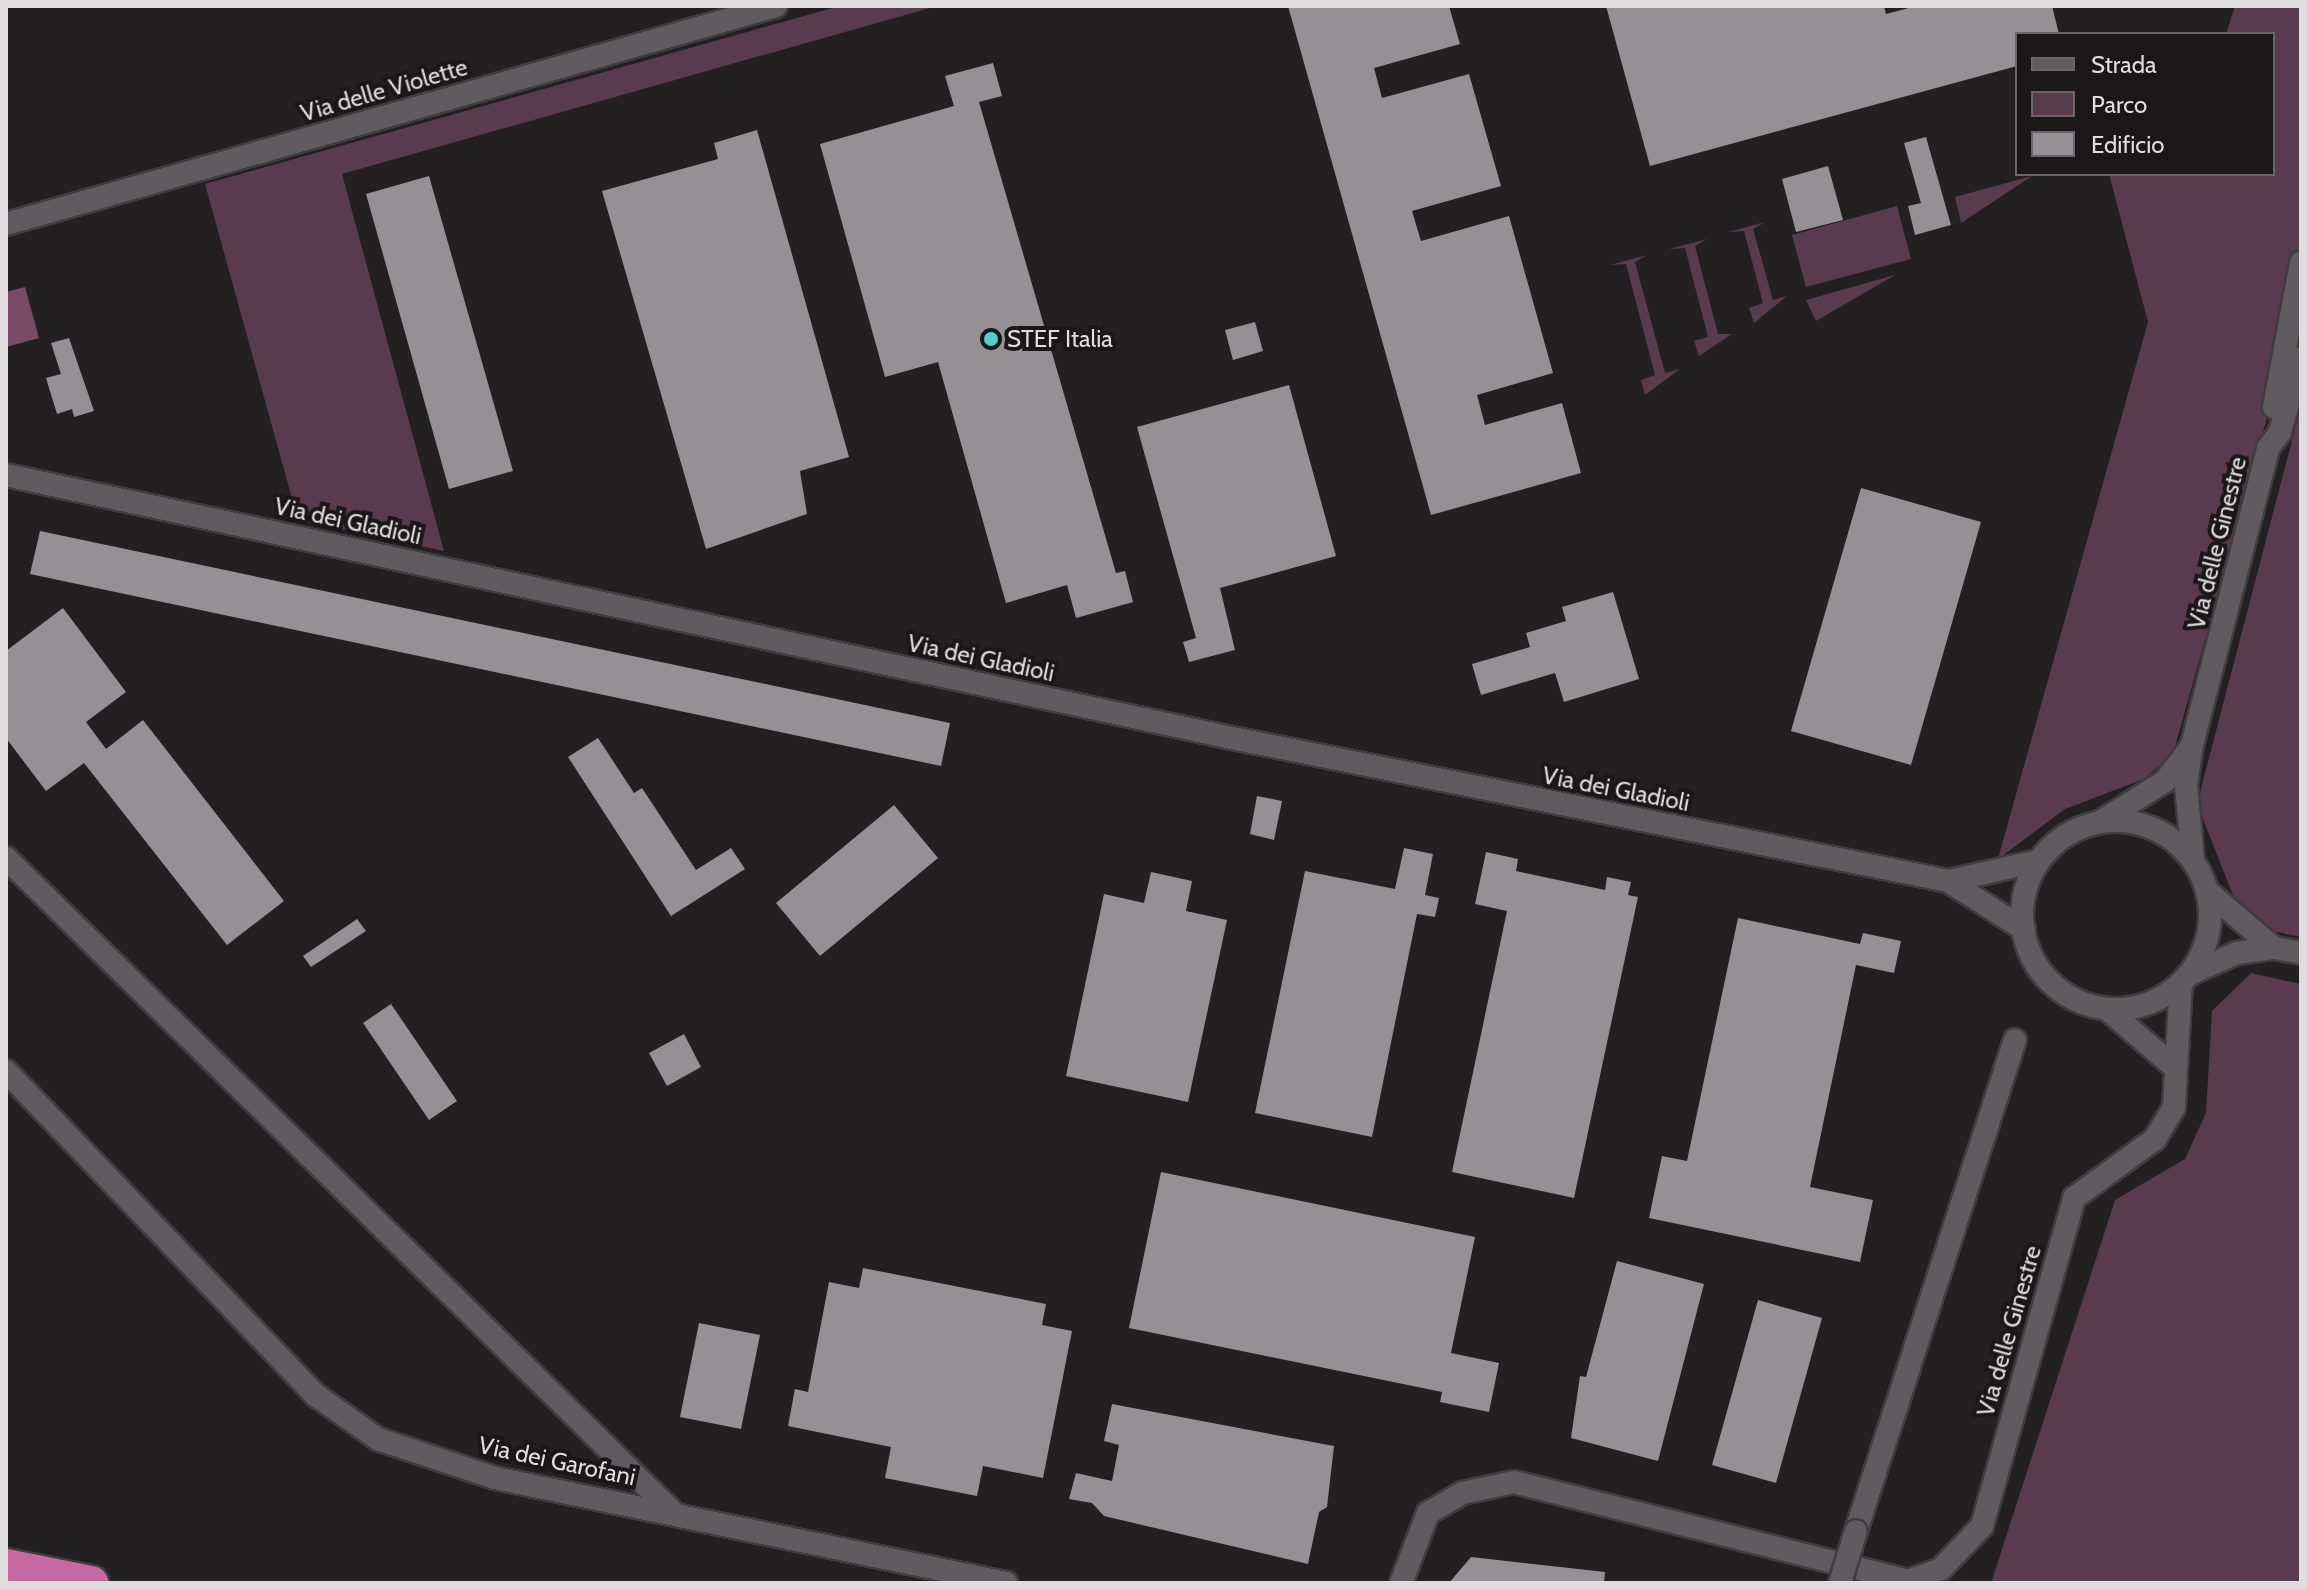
<!DOCTYPE html>
<html>
<head>
<meta charset="utf-8">
<style>
	body { margin:0 }
	#map { position:relative; width:2307px; height:1589px; overflow:hidden; background:#232022; font-family:Cabin,sans-serif }
	div>[style] { position:absolute }
	[style*='--x'] { left:calc(var(--x)*1px); top:calc(var(--y)*1px); width:calc(var(--w)*1px); rotate:calc(var(--a)*1deg) }
	.green>* { inset:0; background:#5a3a4d }
	.water>* { inset:0; background:#794b66 }
	.building>* { inset:0; background:#959093 }
	.roads { filter:drop-shadow(2px 0 #3f3d3e) drop-shadow(-2px 0 #3f3d3e) drop-shadow(0 2px #3f3d3e) drop-shadow(0 -2px #3f3d3e) }
	.minor>* { height:22px; margin:-11px; padding:0 11px; transform-origin:11px; border-radius:11px; background:#605b5e }
	.minor>.ring { margin:-11px; padding:0; box-sizing:content-box; background:none; border:22px solid #605b5e; border-radius:50% }
	.highway>* { height:34px; margin:-17px; padding:0 17px; transform-origin:17px; border-radius:17px; background:#c669a2 }
	.bridges { filter:drop-shadow(2px 0 #3f3d3e) drop-shadow(-2px 0 #3f3d3e) drop-shadow(0 2px #3f3d3e) drop-shadow(0 -2px #3f3d3e) }
	.minor-bridge>* { height:22px; margin:-11px; padding:0 11px; transform-origin:11px; border-radius:11px; background:#605b5e }
	.dots>* { width:22px; height:22px; translate:-50% -50%; box-sizing:border-box; border:4px solid #1a1718; border-radius:50% }
	span { translate:-50% -50%; white-space:nowrap; text-align:center; line-height:1.15; -webkit-text-stroke:8px #1a1718; paint-order:stroke }
	.street-label { font-size:24px; color:#dfddde }
	.poi-label { font-size:24px; color:#dfddde }
	.left { translate:0 -50%; text-align:left }
	.frame { position:absolute; inset:0; border:8px solid #dfddde; pointer-events:none }
	.legend { position:absolute; left:2015px; top:32px; width:260px; height:144px; box-sizing:border-box; background:#1a1718; border:2px solid #696667; margin:0; padding:10px 14px; list-style:none; font-size:24px; color:#dfddde }
	.legend li { display:flex; align-items:center; gap:16px; height:40px }
	.legend b { width:40px; border:2px solid #696667 }
</style>
</head>
<body>
<div id="map">
	<div class="green">
		<div style="clip-path:polygon(840px 6px,937px 6px,342px 174px,444px 551px,298px 520px,205px 184px)"></div>
		<div style="clip-path:polygon(2235px 6px,2301px 6px,2301px 296px,2173px 754px,2144px 779px,2065px 809px,1998px 859px,2148px 322px,2109px 174px,2273px 174px,2273px 34px,2226px 34px)"></div>
		<div style="clip-path:polygon(2032px 176px,1961px 223px,1955px 197px)"></div>
		<div style="clip-path:polygon(1897px 206px,1911px 259px,1806px 287px,1792px 235px)"></div>
		<div style="clip-path:polygon(1765px 222px,1753px 229px,1773px 300px,1787px 296px,1754px 323px,1749px 308px,1763px 303px,1744px 231px,1728px 232px)"></div>
		<div style="clip-path:polygon(1707px 239px,1695px 246px,1718px 334px,1732px 334px,1699px 356px,1694px 341px,1708px 337px,1685px 248px,1669px 249px)"></div>
		<div style="clip-path:polygon(1647px 255px,1635px 262px,1665px 373px,1680px 369px,1645px 395px,1641px 380px,1655px 375px,1626px 264px,1610px 265px)"></div>
		<div style="clip-path:polygon(1895px 275px,1816px 321px,1806px 300px)"></div>
		<div style="clip-path:polygon(2301px 406px,2301px 937px,2269px 930px,2233px 895px,2197px 804px)"></div>
		<div style="clip-path:polygon(2251px 973px,2301px 984px,2301px 1583px,1991px 1583px,2115px 1200px,2185px 1159px,2206px 1113px,2212px 1011px)"></div>
	</div>
	<div class="water">
		<div style="clip-path:polygon(25px 287px,39px 338px,6px 347px,6px 292px)"></div>
	</div>
	<div class="building">
		<div style="clip-path:polygon(1288px 6px,1449px 6px,1460px 44px,1374px 68px,1382px 98px,1469px 74px,1501px 186px,1412px 211px,1421px 241px,1509px 216px,1553px 373px,1477px 395px,1485px 425px,1562px 403px,1581px 473px,1431px 515px)"></div>
		<div style="clip-path:polygon(1606px 6px,1884px 6px,1886px 14px,1916px 6px,2052px 6px,2059px 34px,2017px 34px,2017px 66px,1650px 166px)"></div>
		<div style="clip-path:polygon(993px 63px,1002px 96px,979px 102px,1116px 573px,1125px 571px,1133px 602px,1076px 618px,1067px 585px,1006px 603px,938px 362px,885px 377px,820px 144px,954px 106px,945px 76px)"></div>
		<div style="clip-path:polygon(757px 130px,849px 457px,800px 471px,807px 514px,706px 549px,602px 191px,718px 159px,714px 143px)"></div>
		<div style="clip-path:polygon(1926px 137px,1951px 225px,1915px 235px,1908px 206px,1921px 203px,1904px 143px)"></div>
		<div style="clip-path:polygon(1828px 166px,1843px 220px,1796px 232px,1782px 179px)"></div>
		<div style="clip-path:polygon(429px 176px,513px 471px,449px 489px,366px 194px)"></div>
		<div style="clip-path:polygon(1255px 322px,1263px 351px,1233px 360px,1225px 330px)"></div>
		<div style="clip-path:polygon(69px 338px,94px 411px,74px 417px,72px 409px,57px 414px,46px 378px,61px 374px,51px 343px)"></div>
		<div style="clip-path:polygon(1289px 385px,1336px 556px,1220px 588px,1235px 650px,1189px 662px,1183px 642px,1196px 638px,1137px 427px)"></div>
		<div style="clip-path:polygon(1861px 488px,1981px 522px,1911px 765px,1791px 731px)"></div>
		<div style="clip-path:polygon(40px 531px,950px 723px,941px 766px,30px 574px)"></div>
		<div style="clip-path:polygon(1613px 592px,1639px 679px,1564px 702px,1555px 673px,1481px 695px,1472px 664px,1530px 647px,1526px 633px,1566px 621px,1562px 607px)"></div>
		<div style="clip-path:polygon(63px 608px,126px 692px,86px 722px,106px 749px,143px 720px,284px 901px,227px 945px,84px 763px,46px 791px,6px 738px,6px 651px)"></div>
		<div style="clip-path:polygon(598px 738px,634px 793px,642px 788px,696px 870px,731px 848px,745px 869px,671px 916px,568px 757px)"></div>
		<div style="clip-path:polygon(1257px 796px,1282px 801px,1274px 840px,1250px 834px)"></div>
		<div style="clip-path:polygon(894px 805px,938px 858px,820px 956px,776px 903px)"></div>
		<div style="clip-path:polygon(1404px 848px,1433px 854px,1425px 895px,1439px 898px,1435px 917px,1417px 914px,1372px 1137px,1255px 1113px,1305px 871px,1395px 889px)"></div>
		<div style="clip-path:polygon(1486px 852px,1518px 859px,1516px 871px,1605px 890px,1607px 877px,1631px 882px,1628px 895px,1638px 897px,1574px 1198px,1452px 1172px,1507px 911px,1475px 904px)"></div>
		<div style="clip-path:polygon(1151px 872px,1192px 881px,1186px 911px,1227px 920px,1188px 1102px,1066px 1076px,1104px 894px,1144px 903px)"></div>
		<div style="clip-path:polygon(1738px 918px,1860px 944px,1863px 933px,1901px 941px,1894px 973px,1856px 965px,1810px 1187px,1873px 1200px,1860px 1262px,1649px 1218px,1662px 1156px,1687px 1161px)"></div>
		<div style="clip-path:polygon(357px 919px,366px 931px,311px 967px,303px 956px)"></div>
		<div style="clip-path:polygon(391px 1004px,457px 1101px,429px 1120px,363px 1023px)"></div>
		<div style="clip-path:polygon(684px 1034px,701px 1067px,667px 1086px,649px 1053px)"></div>
		<div style="clip-path:polygon(1161px 1172px,1475px 1237px,1451px 1353px,1499px 1363px,1489px 1412px,1440px 1402px,1442px 1392px,1129px 1328px)"></div>
		<div style="clip-path:polygon(1617px 1261px,1704px 1284px,1658px 1461px,1571px 1438px,1580px 1376px,1586px 1377px)"></div>
		<div style="clip-path:polygon(863px 1268px,1046px 1304px,1042px 1325px,1072px 1331px,1043px 1478px,983px 1466px,977px 1496px,885px 1478px,891px 1447px,788px 1426px,795px 1389px,808px 1392px,829px 1282px,859px 1288px)"></div>
		<div style="clip-path:polygon(1758px 1300px,1822px 1318px,1776px 1483px,1712px 1465px)"></div>
		<div style="clip-path:polygon(699px 1323px,760px 1335px,741px 1429px,680px 1417px)"></div>
		<div style="clip-path:polygon(1112px 1404px,1334px 1446px,1327px 1507px,1319px 1512px,1308px 1564px,1104px 1516px,1092px 1503px,1069px 1499px,1076px 1473px,1112px 1481px,1119px 1445px,1104px 1441px)"></div>
		<div style="clip-path:polygon(1471px 1557px,1605px 1572px,1604px 1583px,1449px 1583px)"></div>
	</div>
	<div class="roads">
		<div class="minor">
			<div style="--x:6;--y:224;--w:800;--a:-15.81"></div>
			<div style="--x:2274;--y:407;--w:147;--a:-79.4"></div>
			<div style="--x:6;--y:475;--w:1249;--a:12.11"></div>
			<div style="--x:1227;--y:737;--w:735;--a:11.29"></div>
			<div style="--x:1948;--y:881;--w:90;--a:32.3"></div>
			<div class="ring" style="left:2022px;top:821px;width:166px;height:166px"></div>
			<div style="--x:2100;--y:822;--w:77;--a:-32.2"></div>
			<div style="--x:2165;--y:781;--w:44;--a:-52.4"></div>
			<div style="--x:6;--y:858;--w:933;--a:44.44"></div>
			<div style="--x:2193;--y:860;--w:75;--a:-95.3"></div>
			<div style="--x:2186;--y:785;--w:40;--a:-81.5"></div>
			<div style="--x:2192;--y:745;--w:307;--a:-75.6"></div>
			<div style="--x:2268;--y:448;--w:20;--a:-53"></div>
			<div style="--x:2280;--y:432;--w:77;--a:-74.2"></div>
			<div style="--x:1949;--y:881;--w:91;--a:-12.7"></div>
			<div style="--x:2207;--y:891;--w:88;--a:40.4"></div>
			<div style="--x:2192;--y:973;--w:49;--a:-24"></div>
			<div style="--x:2237;--y:953;--w:37;--a:-8"></div>
			<div style="--x:2274;--y:948;--w:27;--a:10"></div>
			<div style="--x:2108;--y:1010;--w:84;--a:40.7"></div>
			<div style="--x:6;--y:1071;--w:450;--a:46.3"></div>
			<div style="--x:317;--y:1396;--w:75;--a:35.2"></div>
			<div style="--x:378;--y:1439;--w:123;--a:18.4"></div>
			<div style="--x:495;--y:1478;--w:522;--a:11.61"></div>
			<div style="--x:1856;--y:1531;--w:516;--a:-72.06"></div>
			<div style="--x:1401;--y:1583;--w:75;--a:-68.9"></div>
			<div style="--x:1428;--y:1513;--w:39;--a:-30"></div>
			<div style="--x:1462;--y:1493;--w:53;--a:-11.9"></div>
			<div style="--x:1514;--y:1482;--w:406;--a:14.1"></div>
			<div style="--x:1908;--y:1581;--w:35;--a:-20"></div>
			<div style="--x:1941;--y:1569;--w:59;--a:-46.4"></div>
			<div style="--x:1982;--y:1526;--w:341;--a:-74.3"></div>
			<div style="--x:2074;--y:1198;--w:100;--a:-36.1"></div>
			<div style="--x:2155;--y:1139;--w:37;--a:-59"></div>
			<div style="--x:2174;--y:1107;--w:124;--a:-86.8"></div>
		</div>
		<div class="highway">
			<div style="--x:6;--y:1566;--w:87;--a:11.3"></div>
		</div>
	</div>
	<div class="bridges">
		<div class="minor-bridge">
			<div style="--x:1840;--y:1583;--w:54;--a:-72.9"></div>
		</div>
	</div>
	<div class="dots">
		<div style="left:991px;top:339px;background:#53cdcb"></div>
	</div>
	<div class="street-label">
		<span style="left:384px;top:90px;rotate:-16deg">Via delle Violette</span>
		<span style="left:348px;top:521px;rotate:12deg">Via dei Gladioli</span>
		<span style="left:2217px;top:543px;rotate:-76deg">Via delle Ginestre</span>
		<span style="left:981px;top:658px;rotate:12deg">Via dei Gladioli</span>
		<span style="left:1616px;top:789px;rotate:11deg">Via dei Gladioli</span>
		<span style="left:2009px;top:1331px;rotate:-74deg">Via delle Ginestre</span>
		<span style="left:557px;top:1461px;rotate:12deg">Via dei Garofani</span>
	</div>
	<div class="poi-label">
		<span class="left" style="left:1007px;top:339px">STEF Italia</span>
	</div>
	<div class="frame"></div>
	<ul class="legend">
	<li><b style="height:10px;background:#605b5e"></b>Strada</li>
	<li><b style="height:22px;background:#5a3a4d"></b>Parco</li>
	<li><b style="height:22px;background:#959093"></b>Edificio</li>
	</ul>
</div>
</body>
</html>
